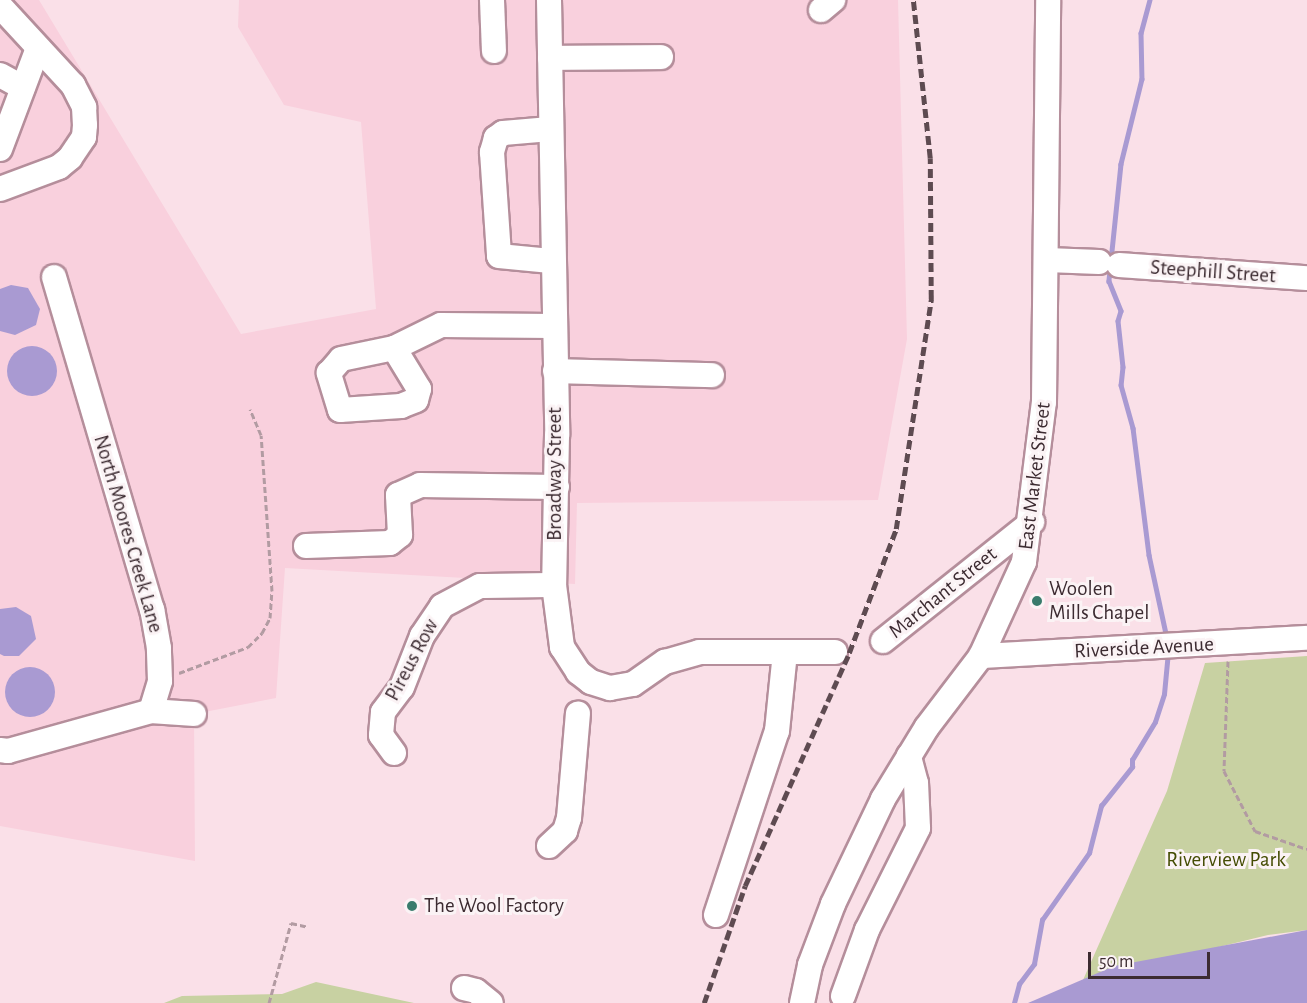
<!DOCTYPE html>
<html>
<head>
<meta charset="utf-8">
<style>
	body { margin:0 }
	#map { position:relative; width:1307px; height:1003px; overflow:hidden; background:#fae0e8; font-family:"Alegreya Sans",sans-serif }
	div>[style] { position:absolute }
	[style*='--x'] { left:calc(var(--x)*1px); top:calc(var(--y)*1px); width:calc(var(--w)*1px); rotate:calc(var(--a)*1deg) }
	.built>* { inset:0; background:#f9d0dd }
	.green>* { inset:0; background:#c8d1a2 }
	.water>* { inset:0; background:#a99ad2 }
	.round { border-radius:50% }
	.stream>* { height:4.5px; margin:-2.25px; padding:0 2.25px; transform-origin:2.25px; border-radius:2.25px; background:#a99ad2 }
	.path>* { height:3px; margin-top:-1.5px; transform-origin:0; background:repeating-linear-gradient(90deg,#b29ba2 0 6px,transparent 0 9px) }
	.roads { filter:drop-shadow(2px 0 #b58e9b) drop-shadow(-2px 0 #b58e9b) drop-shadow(0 2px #b58e9b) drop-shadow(0 -2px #b58e9b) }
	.minor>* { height:24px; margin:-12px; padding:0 12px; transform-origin:12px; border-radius:12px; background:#fff }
	.rail>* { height:4.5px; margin-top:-2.25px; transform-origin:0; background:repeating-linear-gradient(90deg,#5e4b51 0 9px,transparent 0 13.5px) }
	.dots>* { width:16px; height:16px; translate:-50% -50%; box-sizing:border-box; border:3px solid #fbf3f5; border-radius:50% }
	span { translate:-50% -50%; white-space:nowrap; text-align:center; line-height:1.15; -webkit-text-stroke:6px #fbf3f5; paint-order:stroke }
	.street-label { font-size:21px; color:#3c2b31 }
	.poi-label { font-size:21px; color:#3c2b31 }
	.left { translate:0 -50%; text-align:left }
	.park-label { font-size:21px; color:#444c03 }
	.scale { position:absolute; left:1088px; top:952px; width:122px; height:27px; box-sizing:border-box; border:3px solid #3c2b31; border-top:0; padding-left:8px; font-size:18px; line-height:21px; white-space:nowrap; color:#3c2b31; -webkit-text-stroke:4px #fbf3f5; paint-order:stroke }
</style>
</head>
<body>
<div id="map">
	<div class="built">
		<div style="clip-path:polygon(0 0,39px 0,241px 334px,376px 309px,361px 122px,284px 105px,238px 27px,239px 0,898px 0,907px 339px,878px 500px,577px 503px,575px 584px,285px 568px,276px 698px,194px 714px,195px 861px,0 826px)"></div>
	</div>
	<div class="green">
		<div style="clip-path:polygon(1307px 656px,1307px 930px,1268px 935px,1083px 980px,1167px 791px,1205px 663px)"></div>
		<div style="clip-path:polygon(316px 982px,414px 1003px,164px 1003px,182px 996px,282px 994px)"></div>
	</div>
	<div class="water">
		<div style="clip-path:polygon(11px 285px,28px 288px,40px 309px,36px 325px,15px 335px,0 331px,0 289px)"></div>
		<div class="round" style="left:7px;top:346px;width:50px;height:50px"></div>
		<div style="clip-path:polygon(16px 607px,31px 616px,36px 639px,19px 656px,4px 656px,0 654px,0 609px)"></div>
		<div class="round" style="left:5px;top:667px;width:50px;height:50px"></div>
		<div style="clip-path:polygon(1307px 930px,1307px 1003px,1028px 1003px,1114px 966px)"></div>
	</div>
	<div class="stream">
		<div style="--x:1150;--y:0;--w:34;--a:105"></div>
		<div style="--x:1141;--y:33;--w:46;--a:88.8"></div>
		<div style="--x:1142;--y:79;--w:88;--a:103.9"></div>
		<div style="--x:1121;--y:164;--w:118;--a:95.9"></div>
		<div style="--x:1109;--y:281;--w:32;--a:68"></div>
		<div style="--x:1121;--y:311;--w:10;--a:107"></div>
		<div style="--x:1118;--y:321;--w:46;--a:83.8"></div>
		<div style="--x:1123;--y:367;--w:18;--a:96"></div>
		<div style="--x:1121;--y:385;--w:45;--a:74.4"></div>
		<div style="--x:1133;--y:428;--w:128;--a:82.8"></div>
		<div style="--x:1149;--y:555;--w:85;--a:77.8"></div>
		<div style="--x:1014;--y:1003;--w:20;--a:-75"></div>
		<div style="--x:1019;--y:984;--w:25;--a:-53"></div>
		<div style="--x:1034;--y:964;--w:45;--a:-79.7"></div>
		<div style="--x:1042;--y:920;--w:82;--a:-55"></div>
		<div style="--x:1089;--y:853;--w:49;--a:-75.7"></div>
		<div style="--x:1101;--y:806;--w:50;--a:-51.5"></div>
		<div style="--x:1132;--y:767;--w:7;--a:-90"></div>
		<div style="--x:1132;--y:760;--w:44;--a:-58.8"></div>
		<div style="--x:1155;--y:722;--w:29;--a:-72"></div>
		<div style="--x:1164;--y:694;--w:42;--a:-84.6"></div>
	</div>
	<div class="path">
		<div style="--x:1228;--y:661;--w:110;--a:92.1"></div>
		<div style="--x:1224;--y:771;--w:68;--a:62.7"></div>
		<div style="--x:1255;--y:831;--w:55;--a:19.1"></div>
		<div style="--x:179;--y:673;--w:74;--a:-20.6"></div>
		<div style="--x:248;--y:647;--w:20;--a:-45"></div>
		<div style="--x:262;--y:633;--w:17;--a:-62"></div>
		<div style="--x:270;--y:618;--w:27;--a:-86"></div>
		<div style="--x:272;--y:591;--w:156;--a:-94"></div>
		<div style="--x:261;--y:435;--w:28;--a:-113"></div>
		<div style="--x:269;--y:1003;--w:83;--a:-74.6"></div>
		<div style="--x:291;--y:923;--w:17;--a:13"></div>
	</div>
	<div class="roads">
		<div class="minor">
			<div style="--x:492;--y:0;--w:51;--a:87.8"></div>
			<div style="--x:549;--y:0;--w:435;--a:88.9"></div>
			<div style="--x:557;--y:435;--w:150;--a:91.1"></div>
			<div style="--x:554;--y:585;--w:63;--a:82.6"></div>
			<div style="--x:562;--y:647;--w:30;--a:57"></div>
			<div style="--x:578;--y:672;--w:16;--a:38"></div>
			<div style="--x:591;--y:682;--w:20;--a:18"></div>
			<div style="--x:610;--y:688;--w:23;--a:-10"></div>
			<div style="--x:633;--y:684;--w:39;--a:-35"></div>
			<div style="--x:665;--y:662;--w:35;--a:-16"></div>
			<div style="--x:699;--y:652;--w:136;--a:0"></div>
			<div style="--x:0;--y:6;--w:108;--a:47.3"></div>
			<div style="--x:73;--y:85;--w:25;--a:63"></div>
			<div style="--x:84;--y:107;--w:18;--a:87"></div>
			<div style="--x:85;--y:125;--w:12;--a:95"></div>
			<div style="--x:84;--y:137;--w:25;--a:124"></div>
			<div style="--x:70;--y:158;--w:14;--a:141"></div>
			<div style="--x:59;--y:167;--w:63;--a:159.6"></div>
			<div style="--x:821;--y:10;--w:16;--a:-40"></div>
			<div style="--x:550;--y:58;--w:111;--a:-0.5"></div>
			<div style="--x:0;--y:75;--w:26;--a:29"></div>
			<div style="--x:550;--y:129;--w:47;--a:175.1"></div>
			<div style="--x:503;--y:133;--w:9;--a:144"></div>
			<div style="--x:496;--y:138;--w:15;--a:106"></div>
			<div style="--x:492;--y:152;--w:104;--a:86.1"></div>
			<div style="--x:499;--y:256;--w:52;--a:5.5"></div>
			<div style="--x:0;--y:149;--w:108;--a:-69.4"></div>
			<div style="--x:1047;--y:260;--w:52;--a:2.2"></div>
			<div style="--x:1119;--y:265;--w:188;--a:4"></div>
			<div style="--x:394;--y:348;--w:48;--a:58.6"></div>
			<div style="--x:419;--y:389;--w:11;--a:105"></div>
			<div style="--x:416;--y:400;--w:16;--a:158"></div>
			<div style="--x:401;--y:406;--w:61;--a:176.2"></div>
			<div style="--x:340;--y:410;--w:39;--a:-107"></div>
			<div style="--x:329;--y:373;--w:18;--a:-49"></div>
			<div style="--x:341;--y:359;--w:54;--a:-11.7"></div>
			<div style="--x:394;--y:348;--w:52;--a:-26.1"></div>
			<div style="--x:441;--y:325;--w:112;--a:0.5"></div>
			<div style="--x:555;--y:371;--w:157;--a:1.5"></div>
			<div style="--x:306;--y:546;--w:84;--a:-2"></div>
			<div style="--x:390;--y:543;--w:13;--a:-39"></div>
			<div style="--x:400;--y:535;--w:40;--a:-92.9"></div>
			<div style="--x:398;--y:495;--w:24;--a:-24"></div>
			<div style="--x:420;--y:485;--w:137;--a:0.8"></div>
			<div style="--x:883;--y:641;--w:191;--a:-38.6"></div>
			<div style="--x:981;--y:656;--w:326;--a:-3.2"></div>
			<div style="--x:151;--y:711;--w:43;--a:4"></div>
			<div style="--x:0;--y:750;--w:8;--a:7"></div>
			<div style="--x:8;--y:751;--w:148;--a:-15.6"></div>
			<div style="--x:151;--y:711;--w:31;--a:-73"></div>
			<div style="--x:160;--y:681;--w:33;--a:-92"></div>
			<div style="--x:159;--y:648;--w:39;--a:-100"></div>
			<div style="--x:152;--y:610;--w:347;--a:-106.4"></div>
			<div style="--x:394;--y:753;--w:22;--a:-126"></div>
			<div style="--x:381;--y:735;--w:23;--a:-85"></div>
			<div style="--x:383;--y:712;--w:31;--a:-53"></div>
			<div style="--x:402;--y:687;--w:55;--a:-68.6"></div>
			<div style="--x:422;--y:636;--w:36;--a:-56"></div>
			<div style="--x:442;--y:606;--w:43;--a:-27.8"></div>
			<div style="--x:480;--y:586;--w:74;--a:-0.8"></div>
			<div style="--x:549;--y:846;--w:22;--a:-43"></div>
			<div style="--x:565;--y:831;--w:14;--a:-73"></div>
			<div style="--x:569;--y:818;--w:105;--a:-85.1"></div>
			<div style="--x:716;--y:915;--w:194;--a:-71.7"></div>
			<div style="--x:777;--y:731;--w:79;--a:-84.2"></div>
			<div style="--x:464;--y:988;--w:12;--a:14"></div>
			<div style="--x:476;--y:991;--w:19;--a:39"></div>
			<div style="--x:843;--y:996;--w:70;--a:-70"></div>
			<div style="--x:867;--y:930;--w:114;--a:-63.4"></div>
			<div style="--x:918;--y:828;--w:45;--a:-92.5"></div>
			<div style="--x:916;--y:783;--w:28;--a:-105"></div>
			<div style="--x:802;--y:1003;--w:39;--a:-78"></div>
			<div style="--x:810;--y:965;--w:65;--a:-69.3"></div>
			<div style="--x:833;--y:904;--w:116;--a:-64.5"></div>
			<div style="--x:883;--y:799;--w:84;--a:-58.6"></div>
			<div style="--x:927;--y:727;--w:89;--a:-52.7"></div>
			<div style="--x:981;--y:656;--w:103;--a:-65.4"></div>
			<div style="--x:1024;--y:562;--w:161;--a:-82.9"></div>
			<div style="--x:1044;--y:402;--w:402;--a:-89.4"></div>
		</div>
	</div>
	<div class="rail">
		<div style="--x:704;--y:1003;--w:124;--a:-70.7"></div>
		<div style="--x:745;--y:886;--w:255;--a:-65.9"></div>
		<div style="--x:849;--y:653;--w:133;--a:-69.2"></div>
		<div style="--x:896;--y:529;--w:233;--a:-81.3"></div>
		<div style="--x:931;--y:299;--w:141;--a:-90.4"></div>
		<div style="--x:930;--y:158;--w:159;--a:-96.1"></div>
	</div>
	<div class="dots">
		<div style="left:1037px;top:601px;background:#397b6c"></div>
		<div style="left:412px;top:906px;background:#397b6c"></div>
	</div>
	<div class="street-label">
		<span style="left:1213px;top:272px;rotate:4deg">Steephill Street</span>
		<span style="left:555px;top:474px;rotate:-90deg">Broadway Street</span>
		<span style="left:1035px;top:476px;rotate:-83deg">East Market Street</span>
		<span style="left:128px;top:534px;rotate:74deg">North Moores Creek Lane</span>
		<span style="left:943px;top:593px;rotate:-39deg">Marchant Street</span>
		<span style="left:1144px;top:648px;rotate:-3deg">Riverside Avenue</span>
		<span style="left:412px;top:660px;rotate:-62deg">Pireus Row</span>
	</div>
	<div class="poi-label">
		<span class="left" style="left:1049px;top:601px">Woolen<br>Mills Chapel</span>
		<span class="left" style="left:424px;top:906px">The Wool Factory</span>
	</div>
	<div class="park-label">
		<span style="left:1226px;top:860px">Riverview Park</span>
	</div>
	<div class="scale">50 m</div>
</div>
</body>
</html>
